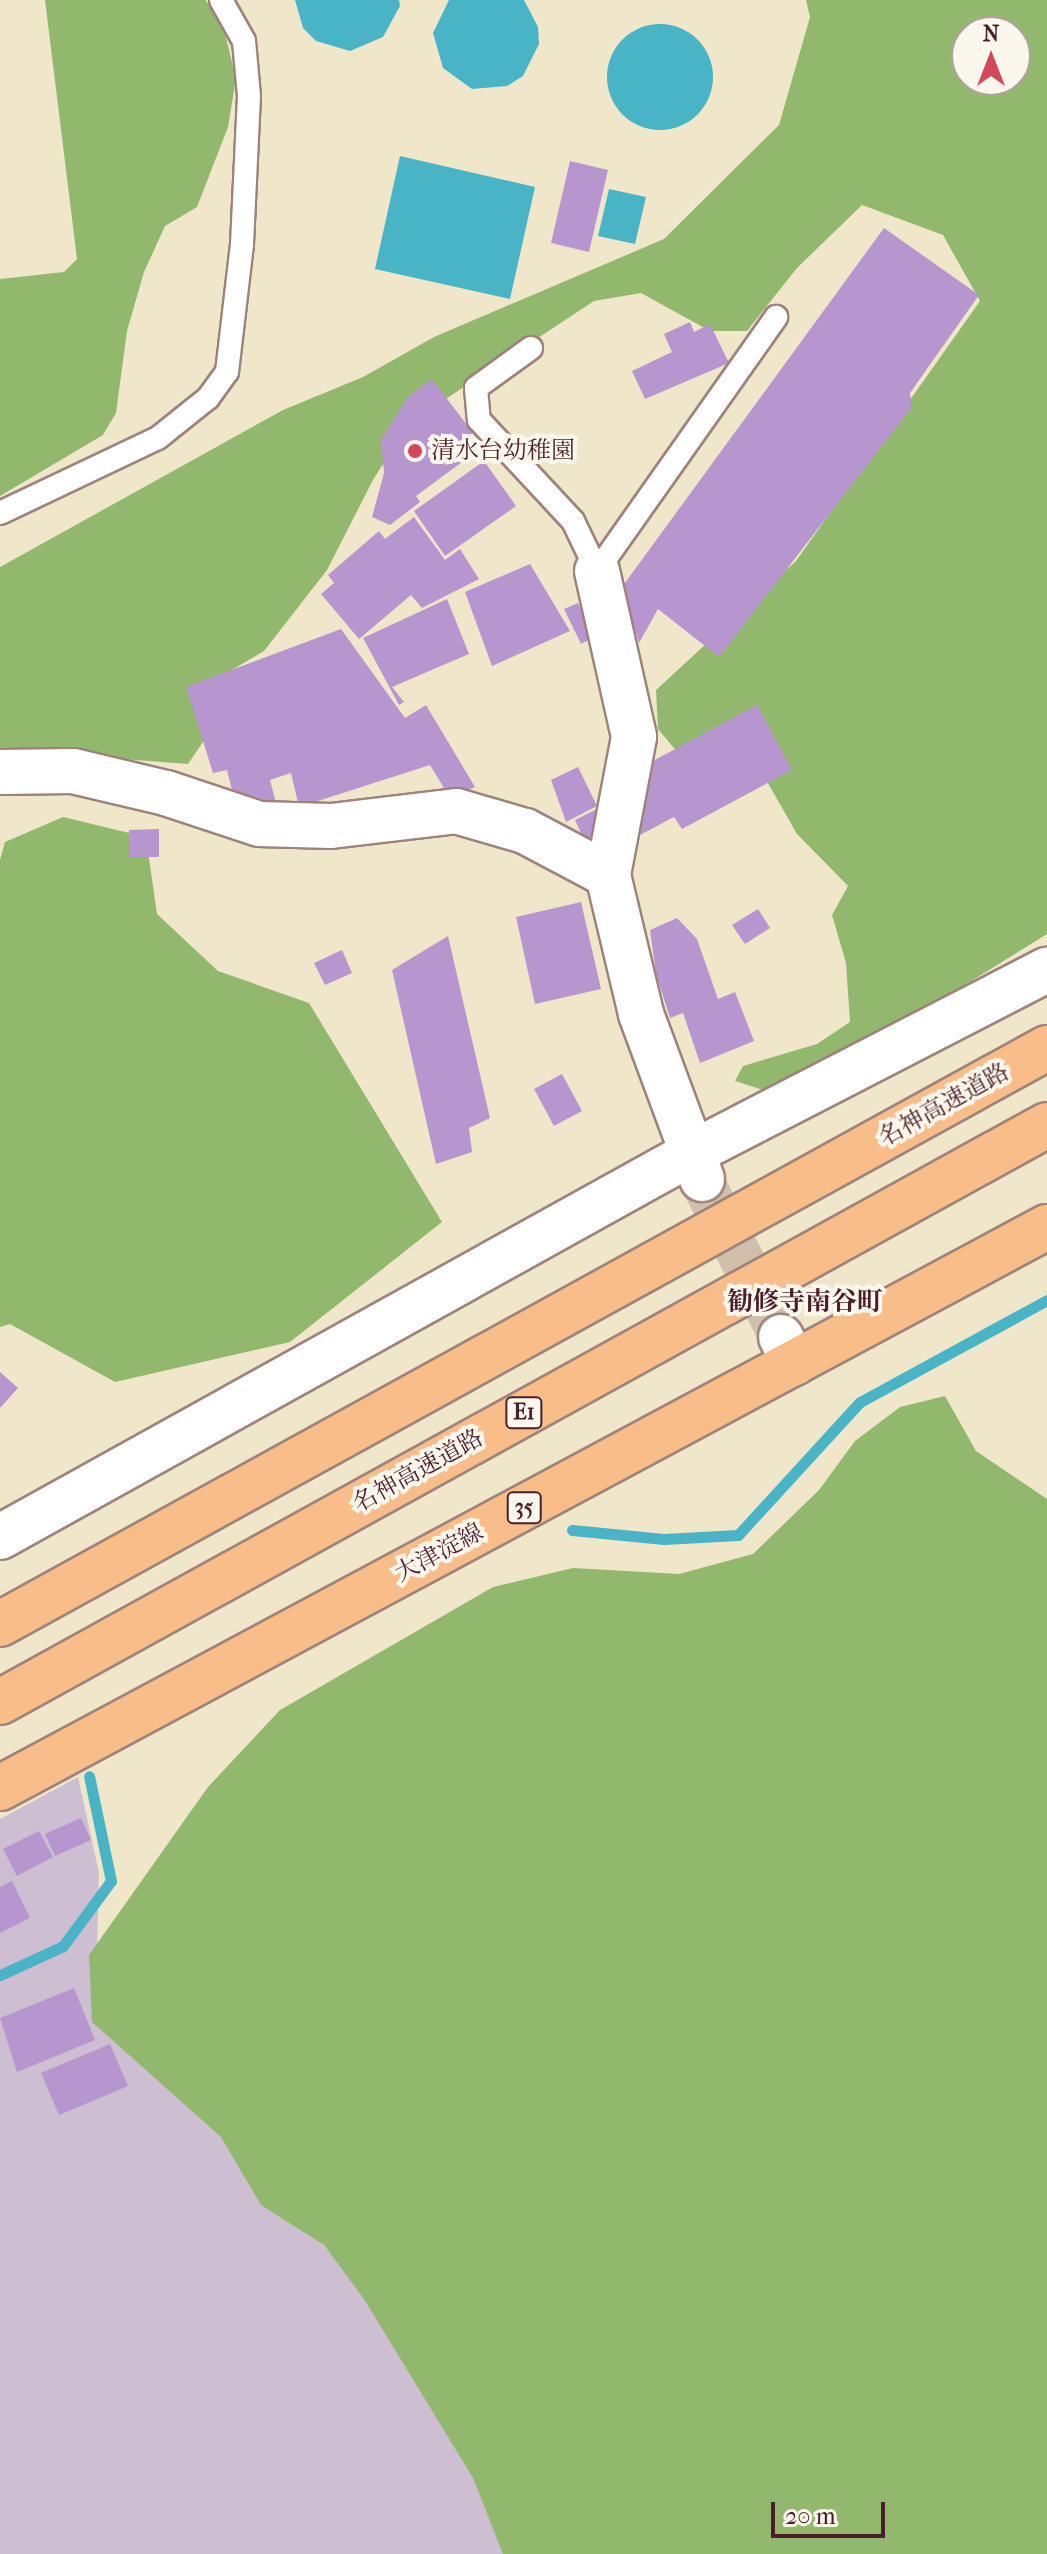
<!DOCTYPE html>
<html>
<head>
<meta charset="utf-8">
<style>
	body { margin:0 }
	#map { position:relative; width:1047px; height:2554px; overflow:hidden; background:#f0e7cb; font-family:"IM FELL French Canon","Noto Serif JP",serif }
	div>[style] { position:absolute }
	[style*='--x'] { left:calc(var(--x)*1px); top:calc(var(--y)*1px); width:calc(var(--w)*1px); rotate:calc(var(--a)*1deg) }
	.industrial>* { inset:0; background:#cebed1 }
	.forest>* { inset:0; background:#92b86e }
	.water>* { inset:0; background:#49b4c6 }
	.round { border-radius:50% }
	.stream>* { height:11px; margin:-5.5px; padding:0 5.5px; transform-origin:5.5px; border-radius:5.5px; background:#49b4c6 }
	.building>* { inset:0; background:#b795ce }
	.street-tunnel>* { height:44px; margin-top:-22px; transform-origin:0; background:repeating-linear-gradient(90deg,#cfbfab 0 44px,transparent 0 66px) }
	.roads { filter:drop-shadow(2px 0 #9d837b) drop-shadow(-2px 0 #9d837b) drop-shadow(0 2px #9d837b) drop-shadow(0 -2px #9d837b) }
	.lane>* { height:22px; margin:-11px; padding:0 11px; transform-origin:11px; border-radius:11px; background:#fff }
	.street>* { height:44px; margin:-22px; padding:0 22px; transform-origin:22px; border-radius:22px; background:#fff }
	.primary>* { height:44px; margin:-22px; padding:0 22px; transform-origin:22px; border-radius:22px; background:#f8bd89 }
	.highway>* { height:44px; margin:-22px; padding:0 22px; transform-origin:22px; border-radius:22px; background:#f8bd89 }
	.dots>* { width:22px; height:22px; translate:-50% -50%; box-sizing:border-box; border:4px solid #fbf7ec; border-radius:50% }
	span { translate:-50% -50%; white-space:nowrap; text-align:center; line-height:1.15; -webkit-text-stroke:8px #fbf7ec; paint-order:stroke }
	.shield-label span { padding:2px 6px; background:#fbf7ec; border:2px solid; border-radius:6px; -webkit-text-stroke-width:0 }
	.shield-label { font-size:22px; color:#4a1f2b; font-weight:700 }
	.poi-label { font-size:24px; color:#4a1f2b }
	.left { translate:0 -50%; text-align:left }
	.street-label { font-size:24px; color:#4a1f2b }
	.neighbourhood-label { font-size:26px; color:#4a1f2b; font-weight:700 }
	.north { position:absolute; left:951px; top:16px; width:80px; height:80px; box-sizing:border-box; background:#fbf7ec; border:2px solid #b4a19f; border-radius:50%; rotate:0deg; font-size:22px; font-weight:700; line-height:32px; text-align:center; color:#4a1f2b }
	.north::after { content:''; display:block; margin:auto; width:28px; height:36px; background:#d1495b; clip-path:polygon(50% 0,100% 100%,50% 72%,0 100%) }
	.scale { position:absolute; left:771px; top:2502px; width:114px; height:36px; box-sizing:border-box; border:4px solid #4a1f2b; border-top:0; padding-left:10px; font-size:24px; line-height:28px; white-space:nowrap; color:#4a1f2b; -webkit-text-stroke:6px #fbf7ec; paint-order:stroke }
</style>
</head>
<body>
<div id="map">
	<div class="industrial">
		<div style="clip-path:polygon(78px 1777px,99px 1873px,96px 1990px,599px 2554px,0 2554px,0 1819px)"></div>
	</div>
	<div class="forest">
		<div style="clip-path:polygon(45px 0,206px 0,225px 34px,236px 78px,228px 127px,197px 207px,165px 226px,144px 272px,127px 331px,116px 413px,103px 435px,0 496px,0 279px,64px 272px,77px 259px)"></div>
		<div style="clip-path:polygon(evenodd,806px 0,1047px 0,1047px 934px,862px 1049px,773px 1093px,735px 1081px,743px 1066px,817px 1044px,850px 1022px,846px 963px,832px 915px,848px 886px,797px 834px,757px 764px,685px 761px,658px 729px,656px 690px,796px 561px,980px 301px,943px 235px,862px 205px,797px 268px,747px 331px,710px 331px,641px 293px,594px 301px,411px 422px,374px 478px,327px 570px,264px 651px,196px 691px,207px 736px,188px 764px,55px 754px,0 756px,0 567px,283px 410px,363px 377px,434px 337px,664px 239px,779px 125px,810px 17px,806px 0,967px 32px,1015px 32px,1015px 80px,967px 80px,967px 32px)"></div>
		<div style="clip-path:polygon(63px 817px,146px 837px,157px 914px,218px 971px,309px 1003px,442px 1222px,290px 1342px,115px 1382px,10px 1324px,0 1327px,0 860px,5px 842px)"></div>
		<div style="clip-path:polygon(945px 1396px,976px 1451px,1047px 1499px,1047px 2554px,503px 2554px,473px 2478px,364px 2299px,324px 2245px,261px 2205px,221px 2137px,92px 2022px,89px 1955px,208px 1787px,280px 1710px,493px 1587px,573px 1568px,679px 1574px,753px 1554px,819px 1490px,855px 1441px,900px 1407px)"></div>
	</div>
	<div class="water">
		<div style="clip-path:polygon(295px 0,399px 0,400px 6px,383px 37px,350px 51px,316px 41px,303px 28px)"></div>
		<div style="clip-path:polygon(449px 0,524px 0,538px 27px,539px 44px,523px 76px,507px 86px,472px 89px,443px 68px,433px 33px)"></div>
		<div class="round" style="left:607px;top:24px;width:106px;height:106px"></div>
		<div style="clip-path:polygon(400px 156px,535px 187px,510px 299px,375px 269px)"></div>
		<div style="clip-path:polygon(609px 189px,646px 197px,635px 244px,598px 236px)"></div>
	</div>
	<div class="stream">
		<div style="--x:572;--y:1530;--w:92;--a:5.6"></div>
		<div style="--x:664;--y:1539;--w:74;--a:-3.1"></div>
		<div style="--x:738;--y:1535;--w:180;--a:-47.5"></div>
		<div style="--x:860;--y:1402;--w:213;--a:-28.6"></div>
		<div style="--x:0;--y:1975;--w:69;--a:-24.7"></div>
		<div style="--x:63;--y:1946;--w:81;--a:-53.6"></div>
		<div style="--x:111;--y:1881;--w:107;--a:-101.8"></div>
	</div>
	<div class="building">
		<div style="clip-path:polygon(570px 161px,608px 170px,589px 252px,551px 243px)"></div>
		<div style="clip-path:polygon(884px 228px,979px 295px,910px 393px,912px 407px,719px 657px,658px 609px,639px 643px,622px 587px)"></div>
		<div style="clip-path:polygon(690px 322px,694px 332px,710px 324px,729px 363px,645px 399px,632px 371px,672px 352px,664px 334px)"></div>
		<div style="clip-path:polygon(432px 379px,473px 433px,456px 445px,466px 459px,416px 496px,420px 502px,390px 525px,372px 517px,384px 473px,381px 440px,408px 397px)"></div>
		<div style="clip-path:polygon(484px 461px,516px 506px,445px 556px,414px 511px)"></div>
		<div style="clip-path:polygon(414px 517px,445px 560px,460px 549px,479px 579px,422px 608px,411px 595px,359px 639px,321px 594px,334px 583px,328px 575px,379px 531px,385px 539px)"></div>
		<div style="clip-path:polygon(530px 564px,570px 631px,492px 666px,465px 592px)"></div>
		<div style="clip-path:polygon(447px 599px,469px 654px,392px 687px,404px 702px,399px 705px,363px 638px)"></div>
		<div style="clip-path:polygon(578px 603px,594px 637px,581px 644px,564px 609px)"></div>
		<div style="clip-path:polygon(341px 629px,405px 718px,426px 705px,475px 787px,450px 798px,430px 765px,299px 807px,291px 773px,270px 780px,276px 803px,232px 790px,227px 770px,213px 773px,186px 687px)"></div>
		<div style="clip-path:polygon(757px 705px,792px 770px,682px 829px,674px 817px,640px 835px,651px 762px)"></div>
		<div style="clip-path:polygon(578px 767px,597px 806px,566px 822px,551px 780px)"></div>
		<div style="clip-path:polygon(597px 809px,608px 831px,585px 842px,575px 820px)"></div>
		<div style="clip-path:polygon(159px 829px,159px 857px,129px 857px,129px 830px)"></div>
		<div style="clip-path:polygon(581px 902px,601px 989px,535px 1004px,516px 917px)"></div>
		<div style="clip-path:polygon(758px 909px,770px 928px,745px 944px,732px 925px)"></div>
		<div style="clip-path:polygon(677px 918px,697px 939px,718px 999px,735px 992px,754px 1041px,700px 1063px,683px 1013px,670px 1018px,656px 974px,650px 930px)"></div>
		<div style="clip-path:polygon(448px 936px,490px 1118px,469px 1128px,472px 1152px,436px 1164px,392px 970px)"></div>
		<div style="clip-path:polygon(342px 950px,352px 973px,325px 985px,314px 963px)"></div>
		<div style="clip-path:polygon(562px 1074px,582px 1111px,554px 1126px,534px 1089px)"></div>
		<div style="clip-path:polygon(0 1372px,18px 1388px,0 1408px)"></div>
		<div style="clip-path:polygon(81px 1818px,91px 1840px,55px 1856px,45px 1834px)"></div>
		<div style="clip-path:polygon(39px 1831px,53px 1857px,17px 1876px,3px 1849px)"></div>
		<div style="clip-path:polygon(12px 1881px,30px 1918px,0 1933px,0 1887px)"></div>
		<div style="clip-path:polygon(74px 1988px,95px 2040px,17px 2072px,0 2018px)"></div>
		<div style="clip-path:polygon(110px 2044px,128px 2086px,59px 2115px,41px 2073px)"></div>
	</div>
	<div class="street-tunnel">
		<div style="--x:702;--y:1181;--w:175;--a:63.1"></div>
	</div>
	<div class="roads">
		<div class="lane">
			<div style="--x:531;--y:348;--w:68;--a:144"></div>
			<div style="--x:476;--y:388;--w:32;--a:85"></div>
			<div style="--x:479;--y:420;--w:138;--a:47.1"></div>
			<div style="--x:573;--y:521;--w:55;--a:64.4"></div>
			<div style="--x:597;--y:571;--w:311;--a:-54.8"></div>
			<div style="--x:0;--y:513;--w:175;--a:-25.4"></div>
			<div style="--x:158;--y:438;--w:64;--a:-38.7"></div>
			<div style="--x:208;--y:398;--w:32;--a:-54"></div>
			<div style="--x:227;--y:372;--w:129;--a:-83.3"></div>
			<div style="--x:242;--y:244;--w:148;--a:-87.3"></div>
			<div style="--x:249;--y:96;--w:55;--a:-95.2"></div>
			<div style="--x:244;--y:41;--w:47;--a:-119.3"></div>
		</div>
		<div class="street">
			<div style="--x:597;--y:571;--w:170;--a:77.4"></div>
			<div style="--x:634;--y:737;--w:140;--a:100.7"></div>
			<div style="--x:0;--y:772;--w:73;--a:-0.8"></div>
			<div style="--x:73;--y:771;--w:96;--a:13.3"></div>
			<div style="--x:166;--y:793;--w:98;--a:18.4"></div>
			<div style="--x:259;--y:824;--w:72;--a:1.6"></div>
			<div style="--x:331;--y:826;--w:126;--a:-6.8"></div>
			<div style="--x:456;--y:811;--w:72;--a:16.2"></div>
			<div style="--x:525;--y:831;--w:94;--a:27.9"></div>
			<div style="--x:608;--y:875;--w:143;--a:76.6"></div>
			<div style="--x:641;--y:1014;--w:176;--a:69.7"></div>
			<div style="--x:781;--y:1337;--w:29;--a:63"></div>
			<div style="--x:0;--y:1537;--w:789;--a:-29.03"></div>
			<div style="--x:690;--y:1154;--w:402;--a:-27.3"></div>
		</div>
		<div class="primary">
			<div style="--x:0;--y:1788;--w:1188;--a:-28.18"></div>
		</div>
		<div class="highway">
			<div style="--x:0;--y:1624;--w:1195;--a:-28.82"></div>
			<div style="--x:0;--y:1702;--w:1195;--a:-28.86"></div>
		</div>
	</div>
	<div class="dots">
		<div style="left:415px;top:451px;background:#d1495b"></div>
	</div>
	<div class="shield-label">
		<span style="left:524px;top:1413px">E1</span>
		<span style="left:524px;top:1508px">35</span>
	</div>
	<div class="poi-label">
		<span class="left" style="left:431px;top:451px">清水台幼稚園</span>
	</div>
	<div class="street-label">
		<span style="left:944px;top:1105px;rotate:-29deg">名神高速道路</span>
		<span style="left:418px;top:1471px;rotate:-29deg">名神高速道路</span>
		<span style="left:439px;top:1553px;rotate:-28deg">大津淀線</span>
	</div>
	<div class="neighbourhood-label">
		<span style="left:805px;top:1302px">勧修寺南谷町</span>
	</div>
	<div class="north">N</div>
	<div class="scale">20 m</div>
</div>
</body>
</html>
